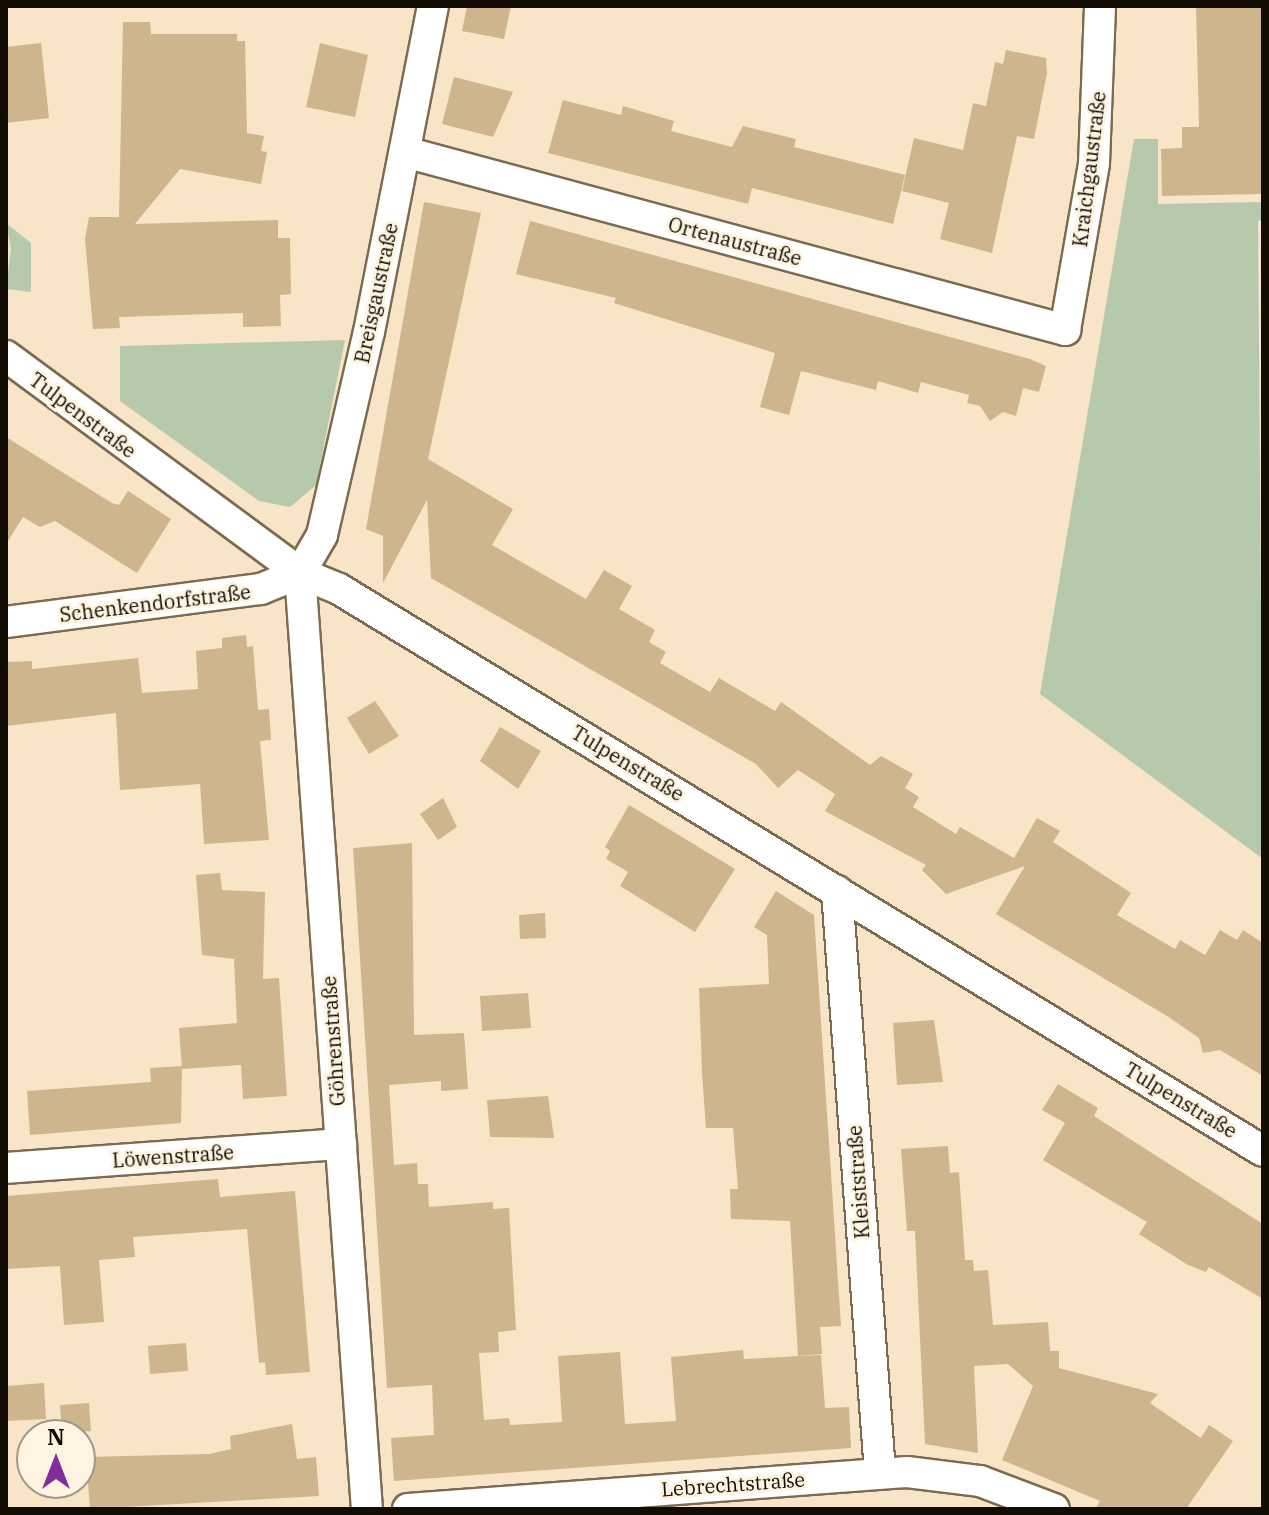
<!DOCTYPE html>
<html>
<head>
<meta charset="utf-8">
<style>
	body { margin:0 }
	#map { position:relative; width:1269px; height:1515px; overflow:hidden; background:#f8e4c6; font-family:"IBM Plex Serif",serif }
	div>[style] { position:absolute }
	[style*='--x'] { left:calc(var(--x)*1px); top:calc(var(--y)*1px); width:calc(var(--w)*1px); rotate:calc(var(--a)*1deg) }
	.green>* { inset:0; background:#b7c9ad }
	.building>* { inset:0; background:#cfb58c }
	.roads { filter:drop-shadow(2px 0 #7c6b50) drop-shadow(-2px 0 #7c6b50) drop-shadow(0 2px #7c6b50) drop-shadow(0 -2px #7c6b50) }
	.street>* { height:30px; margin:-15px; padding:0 15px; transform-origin:15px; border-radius:15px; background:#fff }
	span { translate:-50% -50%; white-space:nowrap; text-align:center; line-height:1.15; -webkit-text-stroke:6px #fff3e1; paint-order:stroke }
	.street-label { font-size:20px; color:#120c03 }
	.frame { position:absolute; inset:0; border:8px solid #120c03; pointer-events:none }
	.north { position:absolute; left:16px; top:1419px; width:80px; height:80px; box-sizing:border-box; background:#fff3e1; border:2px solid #a09788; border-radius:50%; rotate:0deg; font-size:22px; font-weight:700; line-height:32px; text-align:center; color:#120c03 }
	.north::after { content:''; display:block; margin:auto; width:28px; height:36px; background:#822d9c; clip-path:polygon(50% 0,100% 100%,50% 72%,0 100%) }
</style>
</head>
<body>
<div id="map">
	<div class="green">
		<div style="clip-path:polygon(1134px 139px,1158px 139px,1158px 204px,1263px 202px,1263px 220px,1258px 221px,1263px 859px,1040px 694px)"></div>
		<div style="clip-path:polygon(6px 223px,31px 243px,31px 292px,6px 289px,11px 248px)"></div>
		<div style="clip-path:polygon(345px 340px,316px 485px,290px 507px,259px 501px,120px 401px,120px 346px)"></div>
	</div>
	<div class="building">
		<div style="clip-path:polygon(467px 6px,511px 6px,504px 39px,462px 31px)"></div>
		<div style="clip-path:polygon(1196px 6px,1263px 6px,1263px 194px,1162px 196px,1161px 149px,1182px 148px,1182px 127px,1199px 127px)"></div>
		<div style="clip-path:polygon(123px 22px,150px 22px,151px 34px,237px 34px,237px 41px,245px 41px,247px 133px,264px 136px,261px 151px,267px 152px,261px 184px,180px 169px,135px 224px,278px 220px,278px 238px,290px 238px,291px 294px,280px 295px,281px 326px,243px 327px,243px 313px,119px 317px,120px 328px,93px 329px,85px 239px,89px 217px,119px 217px)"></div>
		<div style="clip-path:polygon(41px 43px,49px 118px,6px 123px,6px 47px)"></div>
		<div style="clip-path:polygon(320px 43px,368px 55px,355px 117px,306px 107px)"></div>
		<div style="clip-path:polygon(1006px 50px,1046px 58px,1047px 73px,1034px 139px,1017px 136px,992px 253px,940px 239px,949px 203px,902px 191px,914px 138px,963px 150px,973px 103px,986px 106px,995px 62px,1003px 64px)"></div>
		<div style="clip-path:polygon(454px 77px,513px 92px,493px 137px,442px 124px)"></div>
		<div style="clip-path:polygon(563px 100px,621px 115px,623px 106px,674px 121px,671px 131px,732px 147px,743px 126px,796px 139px,794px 147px,905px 175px,893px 224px,752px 188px,748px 204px,548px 153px)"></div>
		<div style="clip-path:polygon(424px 202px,481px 213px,428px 459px,513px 509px,492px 545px,586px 599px,604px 570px,632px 586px,619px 609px,655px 630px,649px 642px,666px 652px,660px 663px,710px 692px,719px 678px,775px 711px,781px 702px,870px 765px,881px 756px,913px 774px,905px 788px,919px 797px,913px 807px,956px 834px,960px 827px,1014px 858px,1037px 818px,1060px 831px,1053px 842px,1131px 893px,1117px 915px,1175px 949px,1180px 940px,1205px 955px,1220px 930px,1237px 940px,1243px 930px,1263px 943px,1263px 1076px,1220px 1050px,1203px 1053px,1199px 1038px,1167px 1016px,996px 914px,1025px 866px,946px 894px,922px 870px,926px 865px,825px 811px,835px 794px,798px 770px,778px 788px,756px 764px,431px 578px,427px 500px,383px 583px,383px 536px,366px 529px)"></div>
		<div style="clip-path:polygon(530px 221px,1030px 359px,1046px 366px,1039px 392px,1023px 388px,1016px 416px,1003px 412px,990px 421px,980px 406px,967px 403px,969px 395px,921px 382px,918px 393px,878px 381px,876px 390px,801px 371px,789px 415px,760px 407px,775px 353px,614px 303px,616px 298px,516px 274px)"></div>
		<div style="clip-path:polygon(6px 437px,112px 503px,119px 505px,128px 491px,171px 519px,137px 573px,55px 521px,40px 527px,23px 517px,6px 544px)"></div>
		<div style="clip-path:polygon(246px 635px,247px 647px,253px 646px,258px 710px,269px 709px,271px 740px,260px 741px,269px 840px,204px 844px,200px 784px,120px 790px,116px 713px,6px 726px,6px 662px,32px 661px,32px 669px,138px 658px,142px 693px,198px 689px,196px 651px,222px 648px,222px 638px)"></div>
		<div style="clip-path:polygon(375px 701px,399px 736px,369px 754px,347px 718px)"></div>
		<div style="clip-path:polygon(500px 727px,541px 751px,518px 789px,480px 761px)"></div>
		<div style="clip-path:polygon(443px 798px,457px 827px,438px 840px,420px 814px)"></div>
		<div style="clip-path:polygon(629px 805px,735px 869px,695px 932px,620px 886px,628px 872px,606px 859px,610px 851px,605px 847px)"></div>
		<div style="clip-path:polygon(412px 843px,414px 1035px,464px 1033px,468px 1089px,441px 1091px,441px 1081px,389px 1085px,394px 1165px,417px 1163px,418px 1184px,428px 1184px,429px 1207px,493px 1202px,493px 1209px,509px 1208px,516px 1330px,498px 1332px,499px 1352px,479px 1353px,484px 1420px,509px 1418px,510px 1425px,562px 1422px,558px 1356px,620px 1352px,625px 1424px,676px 1421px,671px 1357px,743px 1350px,744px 1359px,821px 1355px,825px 1408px,849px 1407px,851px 1448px,394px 1481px,391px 1438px,434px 1435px,432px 1385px,387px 1388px,353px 848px)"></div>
		<div style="clip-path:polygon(220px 873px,222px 890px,265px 892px,263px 979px,279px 978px,287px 1096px,243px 1099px,241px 1065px,182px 1069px,179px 1028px,237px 1023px,234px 959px,202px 955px,196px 875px)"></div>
		<div style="clip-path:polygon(776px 891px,814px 915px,841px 1326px,820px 1327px,822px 1354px,798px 1356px,790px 1221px,731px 1219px,730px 1189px,738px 1189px,733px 1128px,706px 1128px,702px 1073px,699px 988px,769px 984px,767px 935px,754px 927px)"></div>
		<div style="clip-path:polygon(545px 913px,546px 938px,520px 939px,519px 915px)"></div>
		<div style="clip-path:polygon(528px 993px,531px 1028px,482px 1031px,480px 996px)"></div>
		<div style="clip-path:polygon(934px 1020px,943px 1082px,897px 1085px,893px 1023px)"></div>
		<div style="clip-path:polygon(182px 1066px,181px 1123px,30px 1135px,27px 1091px,151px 1082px,150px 1068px)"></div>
		<div style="clip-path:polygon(1058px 1084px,1098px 1108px,1094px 1116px,1263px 1224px,1263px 1299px,1209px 1267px,1206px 1272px,1188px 1265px,1139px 1234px,1147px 1222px,1043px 1160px,1065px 1123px,1042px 1110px)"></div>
		<div style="clip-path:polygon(548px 1096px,554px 1138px,490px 1137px,487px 1100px)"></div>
		<div style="clip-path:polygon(948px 1146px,950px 1173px,959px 1172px,965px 1260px,973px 1260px,974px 1271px,988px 1270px,993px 1325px,1048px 1322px,1050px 1351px,1059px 1351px,1059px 1368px,1158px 1394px,1150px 1403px,1201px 1438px,1209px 1425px,1233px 1441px,1186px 1509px,1095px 1509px,1100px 1501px,1002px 1460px,1033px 1386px,1008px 1364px,974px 1366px,978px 1453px,925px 1444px,915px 1231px,907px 1231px,901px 1149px)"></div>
		<div style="clip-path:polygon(218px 1179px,220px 1197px,295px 1191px,310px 1372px,266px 1375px,265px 1362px,259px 1363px,247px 1229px,133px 1237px,135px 1257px,99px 1260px,104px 1322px,64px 1325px,60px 1266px,6px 1269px,6px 1196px)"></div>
		<div style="clip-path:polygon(186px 1343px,188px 1371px,150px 1374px,148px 1346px)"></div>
		<div style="clip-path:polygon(44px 1383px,46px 1419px,6px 1421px,6px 1386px)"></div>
		<div style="clip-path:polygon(89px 1403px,91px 1431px,62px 1433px,60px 1405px)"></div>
		<div style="clip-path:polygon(292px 1424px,297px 1459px,316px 1457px,319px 1496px,90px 1509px,86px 1457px,209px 1454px,231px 1449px,230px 1436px)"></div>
	</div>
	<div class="roads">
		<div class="street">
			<div style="--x:405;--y:152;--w:684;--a:15.09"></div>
			<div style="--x:1065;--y:330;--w:169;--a:-80.1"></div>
			<div style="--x:1094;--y:163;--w:157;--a:-87.8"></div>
			<div style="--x:6;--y:356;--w:365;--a:36.4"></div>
			<div style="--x:300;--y:573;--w:42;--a:22.3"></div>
			<div style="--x:339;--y:589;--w:1081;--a:31.31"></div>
			<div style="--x:300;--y:573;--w:938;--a:85.91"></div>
			<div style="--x:300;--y:573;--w:44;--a:-59.9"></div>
			<div style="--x:322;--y:535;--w:208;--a:-77"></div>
			<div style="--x:369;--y:332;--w:332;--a:-78.9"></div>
			<div style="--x:6;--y:622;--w:257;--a:-7.4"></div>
			<div style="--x:261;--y:589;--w:42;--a:-22.3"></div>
			<div style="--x:837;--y:891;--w:583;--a:85.77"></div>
			<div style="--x:6;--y:1168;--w:336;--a:-4.1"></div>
			<div style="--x:408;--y:1509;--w:500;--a:-4.24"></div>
			<div style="--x:907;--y:1472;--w:74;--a:7"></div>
			<div style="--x:980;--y:1481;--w:79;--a:20.7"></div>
		</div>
	</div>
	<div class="street-label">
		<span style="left:1089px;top:169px;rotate:-83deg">Kraichgaustraße</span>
		<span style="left:735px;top:241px;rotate:15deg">Ortenaustraße</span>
		<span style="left:376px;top:293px;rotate:-78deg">Breisgaustraße</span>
		<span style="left:83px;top:415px;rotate:37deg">Tulpenstraße</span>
		<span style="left:155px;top:603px;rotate:-7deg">Schenkendorfstraße</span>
		<span style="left:628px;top:763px;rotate:31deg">Tulpenstraße</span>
		<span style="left:333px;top:1041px;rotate:-94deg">Göhrenstraße</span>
		<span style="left:1181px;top:1100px;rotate:31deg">Tulpenstraße</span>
		<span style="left:173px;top:1156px;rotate:-4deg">Löwenstraße</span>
		<span style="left:858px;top:1182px;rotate:-94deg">Kleiststraße</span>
		<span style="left:733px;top:1484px;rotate:-4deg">Lebrechtstraße</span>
	</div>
	<div class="frame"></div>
	<div class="north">N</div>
</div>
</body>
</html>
